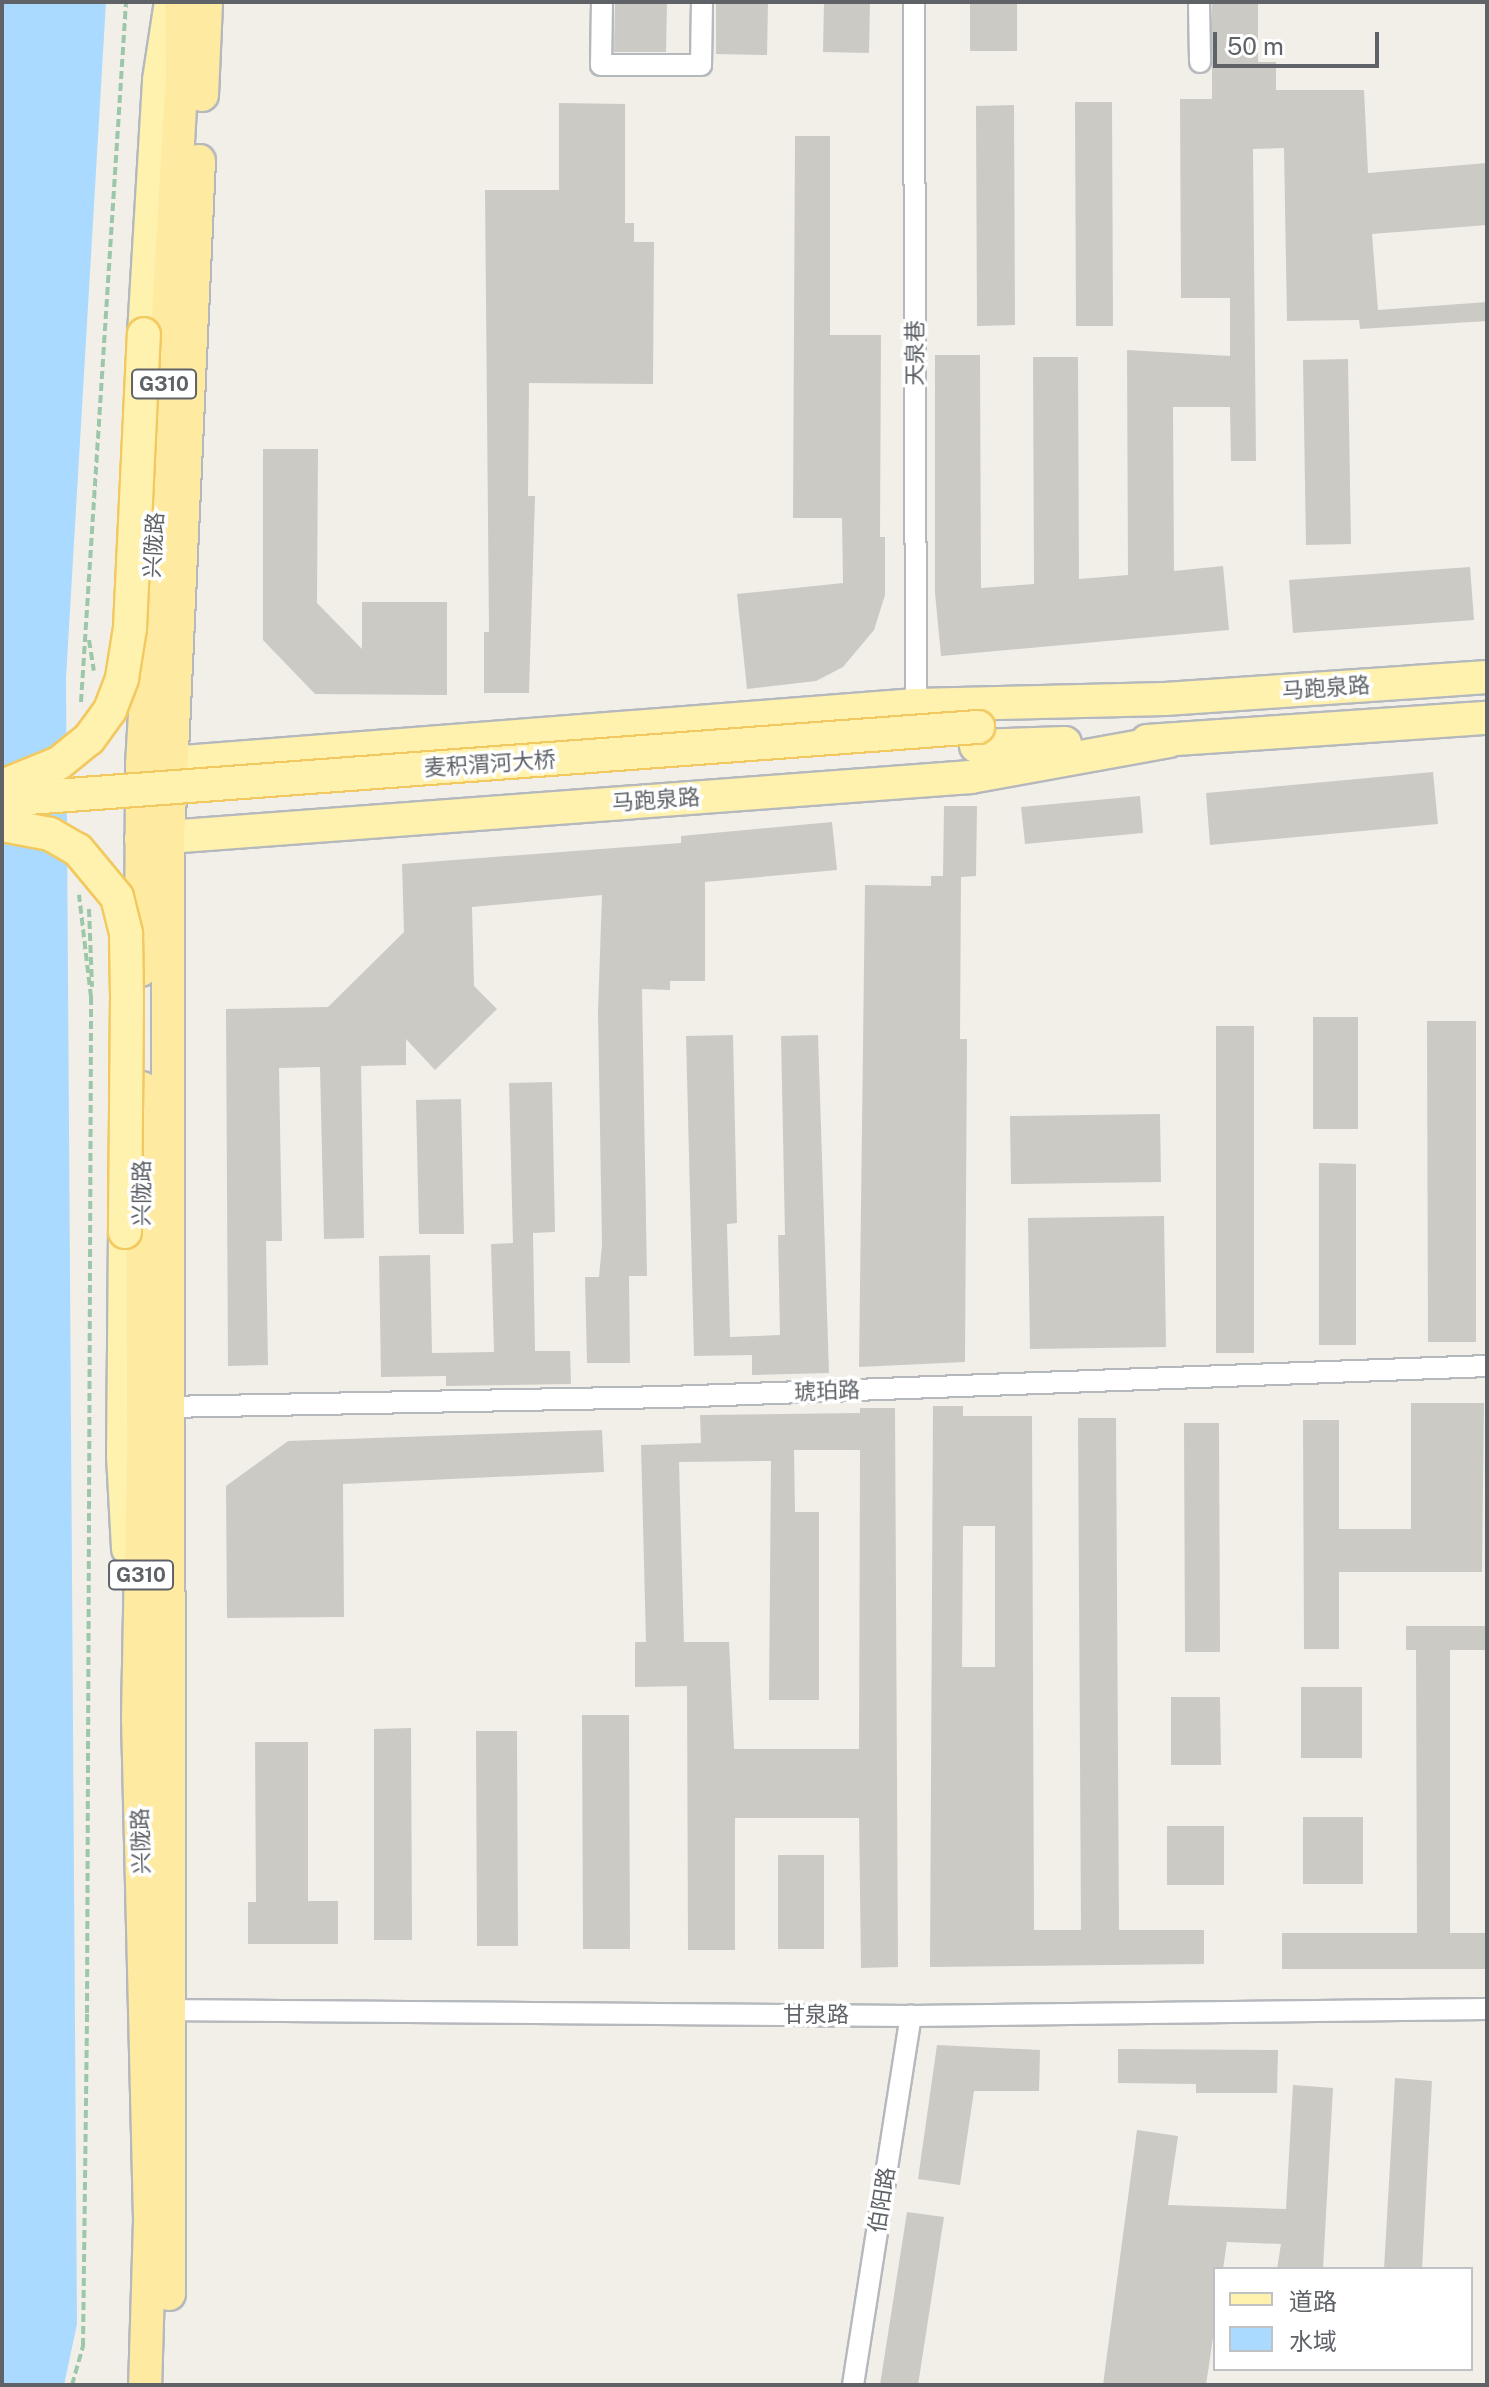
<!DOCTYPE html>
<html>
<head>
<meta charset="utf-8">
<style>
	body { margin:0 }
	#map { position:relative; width:1489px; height:2387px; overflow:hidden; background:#f1efe8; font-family:"Public Sans","Noto Sans SC",sans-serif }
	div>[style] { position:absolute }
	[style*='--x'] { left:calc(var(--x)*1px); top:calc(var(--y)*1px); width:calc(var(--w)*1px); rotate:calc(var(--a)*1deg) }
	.water>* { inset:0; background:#aadaff }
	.building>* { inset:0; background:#cccac5 }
	.path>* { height:4px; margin-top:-2px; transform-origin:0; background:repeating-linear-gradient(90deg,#9cc7a9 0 8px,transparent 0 12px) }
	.roads { filter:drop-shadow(2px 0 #b5b8bc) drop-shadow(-2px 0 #b5b8bc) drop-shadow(0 2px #b5b8bc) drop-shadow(0 -2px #b5b8bc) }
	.minor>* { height:20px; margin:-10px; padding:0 10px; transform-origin:10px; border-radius:10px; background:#fff }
	.primary>* { height:32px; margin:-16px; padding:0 16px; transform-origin:16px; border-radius:16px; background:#fff2af }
	.trunk>* { height:32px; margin:-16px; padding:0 16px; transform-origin:16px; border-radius:16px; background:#feeaa1 }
	.bridges { filter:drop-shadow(2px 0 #f2c960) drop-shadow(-2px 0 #f2c960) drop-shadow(0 2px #f2c960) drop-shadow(0 -2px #f2c960) }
	.primary-bridge>* { height:32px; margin:-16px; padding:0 16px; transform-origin:16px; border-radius:16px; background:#fff2af }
	span { translate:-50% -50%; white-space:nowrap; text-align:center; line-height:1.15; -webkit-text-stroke:7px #fff; paint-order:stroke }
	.shield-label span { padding:2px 6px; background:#fff; border:2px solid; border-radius:6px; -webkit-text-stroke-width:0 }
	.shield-label { font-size:20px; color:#5f6368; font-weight:700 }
	.street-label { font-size:22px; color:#5f6368 }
	.frame { position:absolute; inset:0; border:4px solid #5f6368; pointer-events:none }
	.legend { position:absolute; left:1213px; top:2267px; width:260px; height:104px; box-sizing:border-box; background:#fff; border:2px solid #bfc1c3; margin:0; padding:10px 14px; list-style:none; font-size:24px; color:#5f6368 }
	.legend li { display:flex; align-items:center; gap:16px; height:40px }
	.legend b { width:40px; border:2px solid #bfc1c3 }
	.scale { position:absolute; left:1213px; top:32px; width:166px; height:36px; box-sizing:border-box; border:4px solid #5f6368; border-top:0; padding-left:10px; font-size:24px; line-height:28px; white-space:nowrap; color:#5f6368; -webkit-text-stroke:6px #fff; paint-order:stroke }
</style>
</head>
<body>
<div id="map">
	<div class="water">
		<div style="clip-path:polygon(2px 2px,106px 2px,66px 678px,77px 2324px,64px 2385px,2px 2385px)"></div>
	</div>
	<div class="building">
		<div style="clip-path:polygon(615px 2px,667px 2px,666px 52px,614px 52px)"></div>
		<div style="clip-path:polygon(716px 2px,768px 2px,767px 55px,716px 54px)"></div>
		<div style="clip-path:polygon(824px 2px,870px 2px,869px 53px,823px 52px)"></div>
		<div style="clip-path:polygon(970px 2px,1017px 2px,1017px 51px,970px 51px)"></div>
		<div style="clip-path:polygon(1212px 2px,1258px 2px,1258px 62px,1276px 62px,1276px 90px,1364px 90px,1368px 173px,1487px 163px,1487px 225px,1372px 234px,1378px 310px,1487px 302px,1487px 321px,1360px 329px,1359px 320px,1287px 321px,1284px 148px,1253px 149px,1256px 461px,1231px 461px,1230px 407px,1173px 407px,1174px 571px,1223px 566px,1229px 630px,941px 656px,935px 593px,935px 355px,980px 355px,981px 588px,1034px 584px,1033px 357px,1078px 357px,1079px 579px,1128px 575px,1127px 350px,1230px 356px,1230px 298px,1181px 298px,1180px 99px,1212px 99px)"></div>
		<div style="clip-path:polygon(1075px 102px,1112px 102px,1113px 326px,1076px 326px)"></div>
		<div style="clip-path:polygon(559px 103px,625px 104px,625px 223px,634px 223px,634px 242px,654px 242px,653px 384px,529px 383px,528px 496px,535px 496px,529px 693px,484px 693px,484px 632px,489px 632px,485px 190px,559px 190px)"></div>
		<div style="clip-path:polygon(1014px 105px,1015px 325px,977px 326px,976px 106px)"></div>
		<div style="clip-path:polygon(795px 136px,830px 136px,830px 335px,881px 335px,880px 537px,885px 537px,885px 595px,874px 630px,843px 667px,816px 681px,747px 689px,737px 594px,843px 583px,842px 518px,793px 518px)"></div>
		<div style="clip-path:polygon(1348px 359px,1351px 544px,1306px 545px,1303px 360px)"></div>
		<div style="clip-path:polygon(263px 449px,318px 449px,317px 603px,362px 649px,362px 602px,447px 602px,447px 695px,315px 694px,263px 640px)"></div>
		<div style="clip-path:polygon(1470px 567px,1474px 620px,1293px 633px,1289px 580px)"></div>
		<div style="clip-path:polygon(1433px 772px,1438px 824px,1210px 845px,1206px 793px)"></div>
		<div style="clip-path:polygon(1140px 796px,1143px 833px,1025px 844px,1021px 807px)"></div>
		<div style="clip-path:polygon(944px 806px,977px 806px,976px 876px,961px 877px,960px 1039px,967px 1039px,965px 1362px,859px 1367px,865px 885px,931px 886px,931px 876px,943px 876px)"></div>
		<div style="clip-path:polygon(832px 822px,837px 870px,705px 882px,705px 981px,670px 981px,670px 990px,642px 989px,647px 1276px,629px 1276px,630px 1363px,587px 1363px,585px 1277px,599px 1277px,602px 1245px,598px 1011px,602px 895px,472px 907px,474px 986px,497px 1009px,435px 1070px,406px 1039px,406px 1065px,361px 1066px,364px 1238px,324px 1239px,320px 1067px,279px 1068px,282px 1241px,266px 1241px,268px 1365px,228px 1366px,226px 1009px,328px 1007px,404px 932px,402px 864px,681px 843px,681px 836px)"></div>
		<div style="clip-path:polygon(1313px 1017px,1358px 1017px,1358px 1129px,1313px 1129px)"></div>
		<div style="clip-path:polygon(1427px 1021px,1476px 1021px,1476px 1342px,1428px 1342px)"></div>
		<div style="clip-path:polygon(1216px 1026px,1254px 1026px,1254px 1353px,1216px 1353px)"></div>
		<div style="clip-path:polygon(733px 1035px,737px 1223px,727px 1224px,730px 1337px,780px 1335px,778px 1235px,785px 1235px,781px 1036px,818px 1035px,829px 1373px,752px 1375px,752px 1355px,694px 1356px,686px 1036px)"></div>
		<div style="clip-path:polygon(552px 1082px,555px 1232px,533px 1233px,535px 1351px,570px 1351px,571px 1384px,446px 1386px,446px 1376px,381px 1377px,379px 1256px,430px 1255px,432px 1353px,494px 1352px,491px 1244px,513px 1243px,509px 1083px)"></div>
		<div style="clip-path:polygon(461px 1099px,464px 1234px,419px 1234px,416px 1100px)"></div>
		<div style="clip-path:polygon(1160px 1114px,1161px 1182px,1011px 1184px,1010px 1116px)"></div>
		<div style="clip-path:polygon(1319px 1163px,1356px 1164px,1356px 1345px,1319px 1345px)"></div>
		<div style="clip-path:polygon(1164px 1216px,1166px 1347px,1030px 1349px,1028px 1218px)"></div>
		<div style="clip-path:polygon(1411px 1403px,1484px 1403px,1482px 1572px,1339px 1572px,1339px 1649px,1304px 1649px,1303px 1420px,1339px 1420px,1339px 1529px,1411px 1529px)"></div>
		<div style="clip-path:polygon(evenodd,933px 1406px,963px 1406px,963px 1416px,1032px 1416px,1034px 1930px,1081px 1930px,1078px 1418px,1116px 1418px,1119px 1930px,1204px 1930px,1204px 1964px,930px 1967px,933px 1406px,963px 1526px,995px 1526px,995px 1667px,962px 1667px,963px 1526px)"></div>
		<div style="clip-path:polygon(evenodd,860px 1408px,895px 1408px,898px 1967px,861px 1968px,859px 1818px,735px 1818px,735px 1950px,688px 1950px,687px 1686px,635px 1687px,635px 1642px,646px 1642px,641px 1445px,701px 1443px,700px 1415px,860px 1413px,860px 1408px,794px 1450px,860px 1450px,859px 1749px,734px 1749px,729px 1642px,684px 1642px,679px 1462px,771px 1461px,769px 1700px,819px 1700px,819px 1512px,795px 1512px,794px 1450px)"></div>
		<div style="clip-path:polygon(1184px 1423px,1219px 1423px,1220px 1652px,1185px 1652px)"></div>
		<div style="clip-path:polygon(602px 1430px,604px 1472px,343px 1484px,344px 1617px,227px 1618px,226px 1486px,288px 1441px)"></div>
		<div style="clip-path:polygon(1406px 1626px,1486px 1626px,1486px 1650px,1450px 1650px,1450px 1933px,1487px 1933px,1487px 1969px,1282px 1969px,1282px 1933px,1417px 1933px,1416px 1650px,1406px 1650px)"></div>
		<div style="clip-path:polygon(1301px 1687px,1362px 1687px,1362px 1758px,1301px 1758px)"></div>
		<div style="clip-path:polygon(1171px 1697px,1220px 1697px,1221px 1765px,1171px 1765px)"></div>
		<div style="clip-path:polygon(582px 1715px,629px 1715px,630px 1949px,583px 1949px)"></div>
		<div style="clip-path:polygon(411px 1728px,412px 1940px,374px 1940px,374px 1729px)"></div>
		<div style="clip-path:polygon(476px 1731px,517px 1731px,518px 1946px,477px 1946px)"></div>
		<div style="clip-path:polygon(255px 1742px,308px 1742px,308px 1901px,338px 1901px,338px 1944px,248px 1944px,248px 1902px,256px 1902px)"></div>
		<div style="clip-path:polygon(1303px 1817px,1363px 1817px,1363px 1884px,1303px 1884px)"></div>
		<div style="clip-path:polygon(1167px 1826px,1224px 1826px,1224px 1885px,1167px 1885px)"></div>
		<div style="clip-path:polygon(778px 1855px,824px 1855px,824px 1949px,778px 1949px)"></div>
		<div style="clip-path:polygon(937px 2045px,1040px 2050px,1039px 2091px,974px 2091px,960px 2185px,918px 2179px)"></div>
		<div style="clip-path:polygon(1118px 2049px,1278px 2050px,1277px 2093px,1196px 2093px,1196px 2084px,1118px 2083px)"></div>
		<div style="clip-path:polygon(1395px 2078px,1432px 2081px,1422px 2269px,1384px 2269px)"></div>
		<div style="clip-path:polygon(1293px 2085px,1333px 2088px,1323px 2269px,1277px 2269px,1281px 2244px,1227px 2242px,1223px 2269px,1215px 2269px,1215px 2324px,1206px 2385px,1103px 2385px,1137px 2130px,1178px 2136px,1168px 2205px,1286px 2209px)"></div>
		<div style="clip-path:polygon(907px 2212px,944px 2217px,918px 2385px,880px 2385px)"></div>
	</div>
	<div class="path">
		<div style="--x:89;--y:640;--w:31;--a:81"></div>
		<div style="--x:81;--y:702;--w:701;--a:-86.32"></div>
		<div style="--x:89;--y:909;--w:78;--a:87.8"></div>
		<div style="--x:72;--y:2385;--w:41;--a:-74.2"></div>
		<div style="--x:83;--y:2346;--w:333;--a:-89.3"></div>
		<div style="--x:87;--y:2013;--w:1016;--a:-89.77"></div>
		<div style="--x:91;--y:997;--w:103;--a:-96.7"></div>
	</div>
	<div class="roads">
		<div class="minor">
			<div style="--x:602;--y:2;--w:63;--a:90.9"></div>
			<div style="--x:601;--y:65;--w:100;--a:0"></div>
			<div style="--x:701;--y:65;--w:63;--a:-89.1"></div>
			<div style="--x:914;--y:2;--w:703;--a:89.84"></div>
			<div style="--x:1199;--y:2;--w:60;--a:89"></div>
			<div style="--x:166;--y:1407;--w:504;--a:-1.14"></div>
			<div style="--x:670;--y:1397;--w:818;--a:-2.17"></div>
			<div style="--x:158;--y:2010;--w:753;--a:0.46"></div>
			<div style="--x:911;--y:2016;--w:576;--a:-0.7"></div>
			<div style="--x:853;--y:2385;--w:374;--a:-81.1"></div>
		</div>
		<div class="primary">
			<div style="--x:144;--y:334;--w:254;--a:-86.6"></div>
			<div style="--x:159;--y:80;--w:79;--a:-81.3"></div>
			<div style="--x:1147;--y:741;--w:341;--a:-3.9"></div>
			<div style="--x:976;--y:746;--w:89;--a:-1.9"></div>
			<div style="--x:145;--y:765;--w:773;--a:-4.45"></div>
			<div style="--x:916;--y:705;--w:249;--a:-1.4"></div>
			<div style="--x:1165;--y:699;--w:323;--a:-3.9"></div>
			<div style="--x:141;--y:839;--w:832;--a:-4.27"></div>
			<div style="--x:971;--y:777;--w:201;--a:-10.3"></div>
			<div style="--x:125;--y:1232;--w:224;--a:90.5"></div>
			<div style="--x:123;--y:1456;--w:93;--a:86.9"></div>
		</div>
		<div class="trunk">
			<div style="--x:202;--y:95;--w:93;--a:-87.5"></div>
			<div style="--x:141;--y:970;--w:205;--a:-89.7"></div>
			<div style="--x:142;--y:765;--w:692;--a:-86.69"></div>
			<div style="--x:182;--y:74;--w:72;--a:-90.8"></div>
			<div style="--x:142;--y:1088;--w:368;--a:89.8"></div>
			<div style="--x:143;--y:1456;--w:262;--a:91.1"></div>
			<div style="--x:138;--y:1718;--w:503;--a:88.63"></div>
			<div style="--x:150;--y:2221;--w:164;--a:91.7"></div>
			<div style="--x:169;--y:2294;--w:1456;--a:-90.04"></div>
			<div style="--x:168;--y:838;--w:678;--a:-87.38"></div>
		</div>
	</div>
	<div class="bridges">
		<div class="primary-bridge">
			<div style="--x:2;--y:786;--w:61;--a:-22"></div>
			<div style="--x:59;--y:763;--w:38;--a:-39"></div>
			<div style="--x:89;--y:739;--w:36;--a:-54"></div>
			<div style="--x:110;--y:710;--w:34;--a:-69"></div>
			<div style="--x:122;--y:678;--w:51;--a:-80.9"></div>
			<div style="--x:130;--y:628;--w:294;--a:-87.3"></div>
			<div style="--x:2;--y:800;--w:979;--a:-4.28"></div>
			<div style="--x:2;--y:825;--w:49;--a:10.6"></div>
			<div style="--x:50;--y:834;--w:32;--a:30"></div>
			<div style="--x:78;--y:850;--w:61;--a:50.3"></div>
			<div style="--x:117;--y:897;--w:38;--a:76"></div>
			<div style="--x:126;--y:934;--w:63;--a:89.1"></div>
			<div style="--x:127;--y:997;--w:235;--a:90.5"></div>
		</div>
	</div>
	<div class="shield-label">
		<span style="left:164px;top:384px">G310</span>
		<span style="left:141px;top:1575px">G310</span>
	</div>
	<div class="street-label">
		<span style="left:915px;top:353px;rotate:-90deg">天泉巷</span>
		<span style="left:154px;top:545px;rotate:-87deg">兴陇路</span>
		<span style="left:1326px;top:688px;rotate:-4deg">马跑泉路</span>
		<span style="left:490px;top:764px;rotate:-4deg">麦积渭河大桥</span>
		<span style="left:656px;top:800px;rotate:-4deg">马跑泉路</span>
		<span style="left:142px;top:1193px;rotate:-90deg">兴陇路</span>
		<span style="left:827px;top:1391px;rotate:-2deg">琥珀路</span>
		<span style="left:141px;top:1841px;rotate:-92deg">兴陇路</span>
		<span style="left:816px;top:2015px">甘泉路</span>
		<span style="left:882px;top:2200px;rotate:-81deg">伯阳路</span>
	</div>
	<div class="frame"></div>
	<ul class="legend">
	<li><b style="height:10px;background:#fff2af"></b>道路</li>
	<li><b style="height:22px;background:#aadaff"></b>水域</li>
	</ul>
	<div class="scale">50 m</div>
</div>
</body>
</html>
